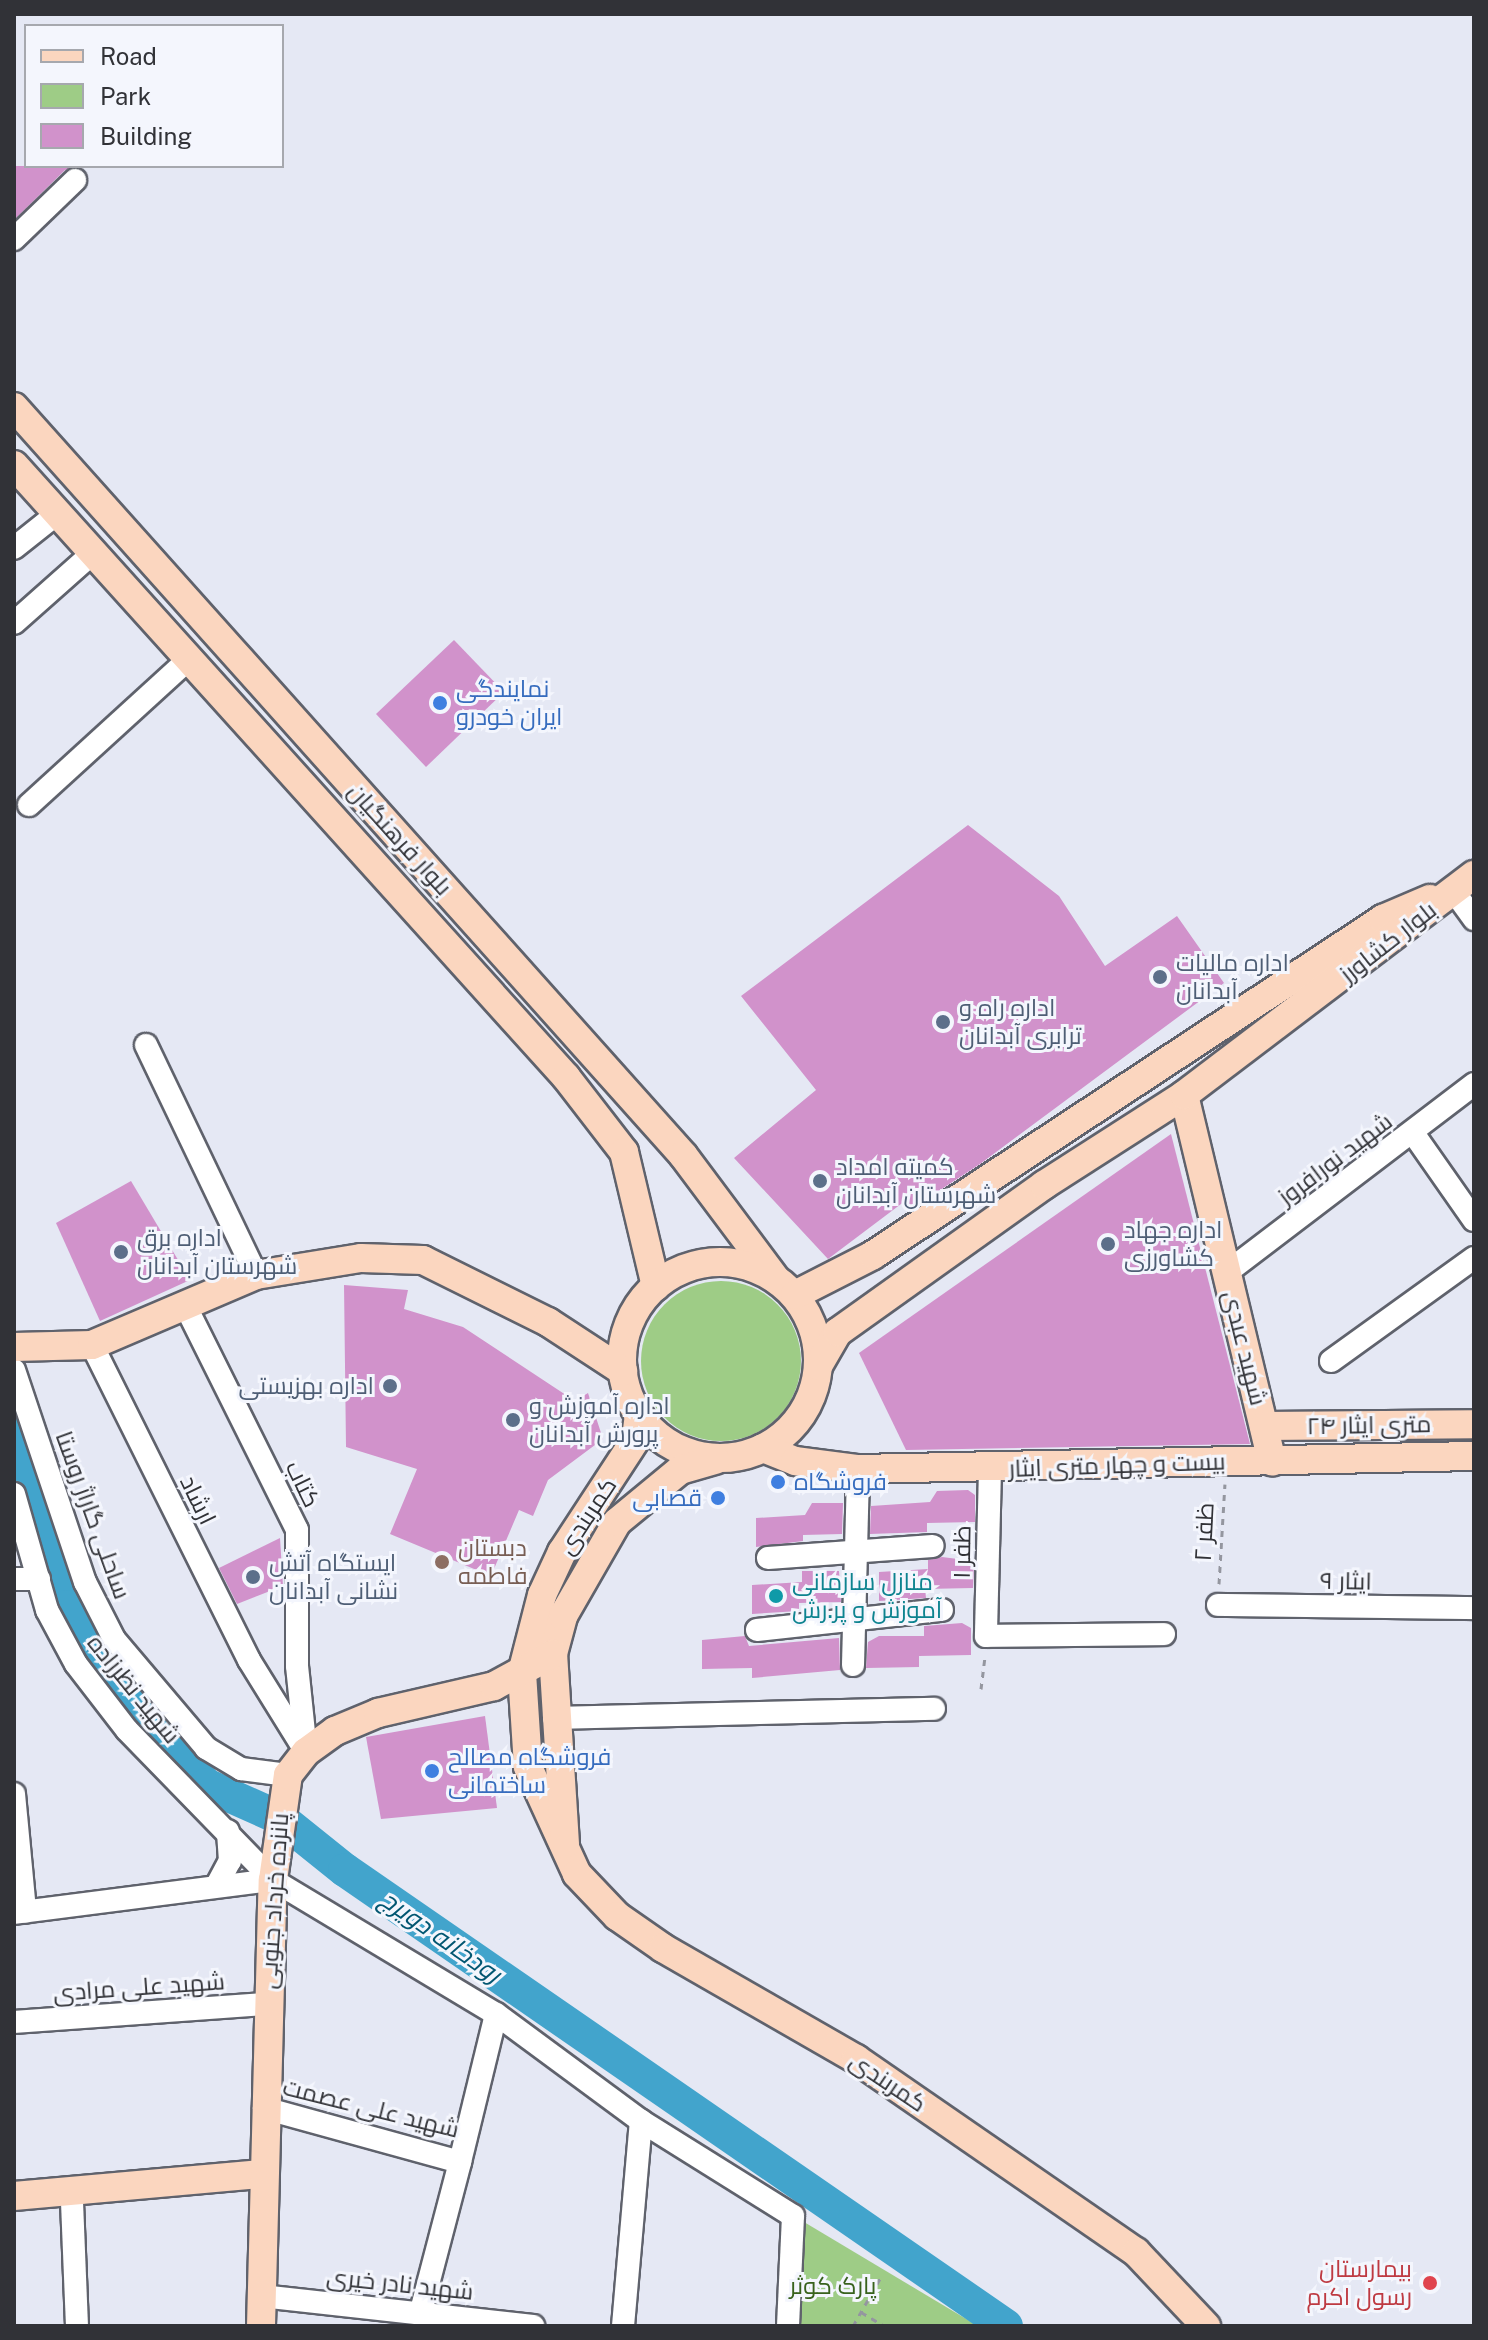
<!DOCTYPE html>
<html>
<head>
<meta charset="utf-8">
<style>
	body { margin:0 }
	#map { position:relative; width:1488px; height:2340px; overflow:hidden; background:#e5e8f4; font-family:"Public Sans",Cairo,sans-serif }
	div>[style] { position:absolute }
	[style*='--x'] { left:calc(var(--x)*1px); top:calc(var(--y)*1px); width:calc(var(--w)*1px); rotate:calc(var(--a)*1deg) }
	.green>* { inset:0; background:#9ecc86 }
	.round { border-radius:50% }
	.river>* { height:34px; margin:-17px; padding:0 17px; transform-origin:17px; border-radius:17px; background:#42a4cc }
	.building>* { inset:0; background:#d192cb }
	.path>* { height:3px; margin-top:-1.5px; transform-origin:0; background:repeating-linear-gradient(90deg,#94969f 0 6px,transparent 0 12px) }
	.roads { filter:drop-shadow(2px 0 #5f626c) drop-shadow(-2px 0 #5f626c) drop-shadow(0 2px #5f626c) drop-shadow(0 -2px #5f626c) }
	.minor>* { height:22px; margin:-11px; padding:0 11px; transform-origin:11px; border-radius:11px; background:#fff }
	.major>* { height:28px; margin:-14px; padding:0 14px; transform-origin:14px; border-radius:14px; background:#fbd6bf }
	.major>.ring { margin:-14px; padding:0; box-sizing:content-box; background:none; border:28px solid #fbd6bf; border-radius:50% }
	.dots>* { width:22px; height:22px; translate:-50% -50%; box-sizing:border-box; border:4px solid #f4f6fd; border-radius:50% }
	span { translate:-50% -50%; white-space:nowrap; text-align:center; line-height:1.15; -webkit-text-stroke:6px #f4f6fd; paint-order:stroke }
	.shop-label { font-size:24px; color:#366cbe }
	.left { translate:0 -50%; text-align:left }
	.right { translate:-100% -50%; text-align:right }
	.street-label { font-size:24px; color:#313237 }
	.service-label { font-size:24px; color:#4e5e75 }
	.education-label { font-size:24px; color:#785e54 }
	.culture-label { font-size:24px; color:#0d838f }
	.health-label { font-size:24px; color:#be3a42 }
	.park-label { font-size:24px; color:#38621c }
	.water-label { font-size:26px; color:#035772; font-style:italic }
	.frame { position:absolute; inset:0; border:16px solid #313237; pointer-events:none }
	.legend { position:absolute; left:24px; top:24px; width:260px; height:144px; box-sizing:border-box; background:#f4f6fd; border:2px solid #a6a8ae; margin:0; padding:10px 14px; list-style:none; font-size:24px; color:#313237 }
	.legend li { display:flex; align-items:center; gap:16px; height:40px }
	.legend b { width:40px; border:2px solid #a6a8ae }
</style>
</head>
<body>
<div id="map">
	<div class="green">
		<div class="round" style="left:641px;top:1281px;width:160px;height:160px"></div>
		<div style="clip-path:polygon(799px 2219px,978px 2326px,790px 2326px)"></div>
	</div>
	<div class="river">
		<div style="--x:14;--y:1435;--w:180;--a:72.9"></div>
		<div style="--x:67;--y:1607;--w:122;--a:55.7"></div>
		<div style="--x:136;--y:1708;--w:104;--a:47.7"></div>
		<div style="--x:206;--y:1785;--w:81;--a:24"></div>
		<div style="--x:280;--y:1818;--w:83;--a:38.7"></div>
		<div style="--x:345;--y:1870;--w:803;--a:34.6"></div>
	</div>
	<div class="building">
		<div style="clip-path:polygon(14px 166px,79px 166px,65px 170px,14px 220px)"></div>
		<div style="clip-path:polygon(454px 640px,504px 692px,426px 767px,376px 714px)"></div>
		<div style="clip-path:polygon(968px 825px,1059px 896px,1105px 966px,1177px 916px,1224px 983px,980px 1164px,911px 1209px,905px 1201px,828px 1259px,734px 1158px,816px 1090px,741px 996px)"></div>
		<div style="clip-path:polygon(1171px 1134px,1250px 1444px,906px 1450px,859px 1353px)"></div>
		<div style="clip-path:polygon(131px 1181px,190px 1280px,100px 1321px,56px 1223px)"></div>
		<div style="clip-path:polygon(344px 1285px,408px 1290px,404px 1309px,463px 1327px,575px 1401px,588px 1393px,603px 1439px,548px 1480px,533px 1516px,519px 1510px,491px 1576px,390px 1534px,417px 1469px,346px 1447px)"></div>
		<div style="clip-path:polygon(968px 1490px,975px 1495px,975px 1522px,927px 1523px,927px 1532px,870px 1534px,871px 1506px,930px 1502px,937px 1491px)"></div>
		<div style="clip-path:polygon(812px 1503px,843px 1503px,842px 1534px,803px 1535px,803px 1541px,756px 1547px,756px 1518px,805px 1515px)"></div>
		<div style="clip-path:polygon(280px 1538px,283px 1586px,237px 1604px,219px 1568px)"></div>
		<div style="clip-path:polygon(942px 1557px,974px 1561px,973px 1588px,925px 1589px,926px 1598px,879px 1601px,879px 1572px,928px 1569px,928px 1560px)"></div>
		<div style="clip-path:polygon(802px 1571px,839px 1571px,841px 1602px,799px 1603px,799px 1611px,752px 1614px,752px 1585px,802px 1582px)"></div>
		<div style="clip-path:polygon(962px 1623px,971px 1628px,971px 1655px,919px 1656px,919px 1667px,866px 1668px,868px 1642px,879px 1636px,924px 1636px,924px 1626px)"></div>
		<div style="clip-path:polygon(745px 1636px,749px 1646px,839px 1638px,840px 1670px,752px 1678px,752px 1668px,702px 1669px,702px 1640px)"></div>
		<div style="clip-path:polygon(485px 1716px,497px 1808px,381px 1819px,366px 1737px)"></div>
	</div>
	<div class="path">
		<div style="--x:1219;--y:1584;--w:100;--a:-86.6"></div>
		<div style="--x:981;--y:1689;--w:34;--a:-83"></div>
		<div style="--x:861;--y:2312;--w:27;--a:31"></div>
		<div style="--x:853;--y:2326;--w:56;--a:-60.3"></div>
	</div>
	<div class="roads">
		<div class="minor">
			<div style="--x:14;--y:239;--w:85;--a:-44"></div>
			<div style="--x:14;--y:548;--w:56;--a:-38.5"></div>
			<div style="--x:14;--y:623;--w:107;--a:-41.6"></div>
			<div style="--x:29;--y:805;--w:218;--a:-42.4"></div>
			<div style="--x:1453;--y:890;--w:36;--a:54"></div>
			<div style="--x:146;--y:1045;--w:255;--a:64.4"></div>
			<div style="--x:1413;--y:1133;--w:106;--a:55"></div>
			<div style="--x:1226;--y:1273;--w:312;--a:-37.3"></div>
			<div style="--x:185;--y:1305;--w:251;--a:63.5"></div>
			<div style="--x:297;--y:1530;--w:136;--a:90"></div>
			<div style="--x:297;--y:1666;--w:86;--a:84"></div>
			<div style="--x:92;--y:1345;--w:352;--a:63.5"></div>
			<div style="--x:249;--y:1660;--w:102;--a:58.2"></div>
			<div style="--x:1331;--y:1361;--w:176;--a:-35.8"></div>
			<div style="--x:14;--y:1370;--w:224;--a:71.5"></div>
			<div style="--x:85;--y:1582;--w:64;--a:63"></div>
			<div style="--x:114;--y:1639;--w:143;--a:49.8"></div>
			<div style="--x:206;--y:1748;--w:41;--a:31"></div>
			<div style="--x:241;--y:1769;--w:47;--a:7.3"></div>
			<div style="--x:990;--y:1469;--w:167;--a:91.4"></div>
			<div style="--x:986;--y:1636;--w:178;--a:-0.6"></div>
			<div style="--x:14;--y:1494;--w:121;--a:74.1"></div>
			<div style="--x:47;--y:1610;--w:61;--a:61.8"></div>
			<div style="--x:76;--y:1664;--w:83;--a:52.3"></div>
			<div style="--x:127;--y:1730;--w:209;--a:45.8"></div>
			<div style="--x:768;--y:1558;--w:165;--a:-4.2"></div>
			<div style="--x:14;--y:1579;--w:25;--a:0"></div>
			<div style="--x:1218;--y:1605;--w:256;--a:0.7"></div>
			<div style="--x:757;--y:1630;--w:186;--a:-6.2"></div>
			<div style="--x:853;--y:1665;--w:196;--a:-88.5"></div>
			<div style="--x:554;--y:1718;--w:380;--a:-1.4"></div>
			<div style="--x:14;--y:1794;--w:118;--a:84.6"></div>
			<div style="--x:217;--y:1885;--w:27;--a:-62"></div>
			<div style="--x:230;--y:1861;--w:30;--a:-94"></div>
			<div style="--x:14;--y:1913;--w:261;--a:-7.3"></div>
			<div style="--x:273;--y:1880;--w:260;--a:31"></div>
			<div style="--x:496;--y:2014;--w:180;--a:36.4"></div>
			<div style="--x:641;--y:2121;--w:179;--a:32"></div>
			<div style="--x:793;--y:2216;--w:110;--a:92.6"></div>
			<div style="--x:14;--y:2022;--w:254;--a:-4.1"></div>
			<div style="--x:264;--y:2108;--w:203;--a:15.4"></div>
			<div style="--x:460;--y:2162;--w:152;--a:-76.3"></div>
			<div style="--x:72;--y:2202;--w:124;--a:87.7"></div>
			<div style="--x:261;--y:2296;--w:274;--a:6.3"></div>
			<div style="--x:421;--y:2311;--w:154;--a:-75.3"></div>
			<div style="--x:623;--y:2326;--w:206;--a:-85"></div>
		</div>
		<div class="major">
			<div style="--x:14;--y:407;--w:1004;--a:48.19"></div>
			<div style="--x:683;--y:1155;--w:154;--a:53.2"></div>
			<div style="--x:14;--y:465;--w:824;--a:47.95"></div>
			<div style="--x:566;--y:1077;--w:95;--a:52.3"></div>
			<div style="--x:624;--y:1152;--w:138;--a:76.6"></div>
			<div style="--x:1184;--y:1095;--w:377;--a:76.5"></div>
			<div class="ring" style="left:622px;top:1262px;width:168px;height:168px"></div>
			<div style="--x:795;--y:1295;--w:88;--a:-27.1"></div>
			<div style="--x:873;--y:1255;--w:611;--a:-33.38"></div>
			<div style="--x:1383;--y:919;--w:51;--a:-23.1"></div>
			<div style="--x:14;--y:1347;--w:78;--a:-1.5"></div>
			<div style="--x:92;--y:1345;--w:178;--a:-23.1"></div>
			<div style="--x:256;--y:1275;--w:106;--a:-9.2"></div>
			<div style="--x:361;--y:1258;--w:62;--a:1.8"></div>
			<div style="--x:423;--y:1260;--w:140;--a:26.4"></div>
			<div style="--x:548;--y:1322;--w:90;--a:33.2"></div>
			<div style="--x:818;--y:1366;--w:39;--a:-60"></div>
			<div style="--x:838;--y:1332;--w:253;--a:-35.5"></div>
			<div style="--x:1044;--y:1185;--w:166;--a:-32.7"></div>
			<div style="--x:1184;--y:1095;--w:364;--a:-37.2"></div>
			<div style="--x:639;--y:1414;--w:25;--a:97"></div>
			<div style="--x:636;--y:1439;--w:135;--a:123.2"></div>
			<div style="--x:562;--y:1552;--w:47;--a:114.9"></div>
			<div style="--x:542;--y:1595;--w:81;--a:104.4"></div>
			<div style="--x:522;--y:1673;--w:94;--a:86.3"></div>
			<div style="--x:528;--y:1767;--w:118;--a:65.4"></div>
			<div style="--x:577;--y:1874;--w:58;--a:46.4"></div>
			<div style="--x:617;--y:1916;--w:56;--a:34.8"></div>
			<div style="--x:663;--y:1948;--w:223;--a:29.9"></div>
			<div style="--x:856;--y:2059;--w:340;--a:34.6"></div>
			<div style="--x:1136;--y:2252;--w:102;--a:46.6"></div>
			<div style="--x:1264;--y:1426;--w:210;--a:-0.5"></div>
			<div style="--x:763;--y:1448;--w:35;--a:22"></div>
			<div style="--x:795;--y:1461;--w:64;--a:7.2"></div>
			<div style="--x:858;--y:1469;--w:616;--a:-1.21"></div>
			<div style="--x:565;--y:1844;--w:190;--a:-93.6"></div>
			<div style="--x:553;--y:1654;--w:39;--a:-75"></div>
			<div style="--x:563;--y:1616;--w:108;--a:-60.1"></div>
			<div style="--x:617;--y:1522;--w:82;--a:-39.5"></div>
			<div style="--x:680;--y:1470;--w:37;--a:-16"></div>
			<div style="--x:14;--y:2196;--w:249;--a:-5.1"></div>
			<div style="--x:261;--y:2326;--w:446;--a:-88.5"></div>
			<div style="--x:273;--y:1880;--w:106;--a:-81.9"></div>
			<div style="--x:288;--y:1775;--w:29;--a:-52"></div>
			<div style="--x:306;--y:1752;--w:36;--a:-36"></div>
			<div style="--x:335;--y:1731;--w:47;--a:-22.7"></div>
			<div style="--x:378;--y:1713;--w:119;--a:-13.1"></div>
			<div style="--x:494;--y:1686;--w:67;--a:-28.5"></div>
		</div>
	</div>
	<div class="dots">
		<div style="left:440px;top:703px;background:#3f7fe0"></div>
		<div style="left:1160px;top:977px;background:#5c6f8a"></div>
		<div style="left:943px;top:1022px;background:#5c6f8a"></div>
		<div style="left:820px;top:1181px;background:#5c6f8a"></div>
		<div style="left:1108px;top:1244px;background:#5c6f8a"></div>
		<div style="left:121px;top:1252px;background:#5c6f8a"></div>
		<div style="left:390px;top:1386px;background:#5c6f8a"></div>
		<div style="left:513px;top:1420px;background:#5c6f8a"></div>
		<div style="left:778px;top:1482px;background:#3f7fe0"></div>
		<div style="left:718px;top:1498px;background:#3f7fe0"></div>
		<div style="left:442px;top:1562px;background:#8d6e63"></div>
		<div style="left:253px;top:1577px;background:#5c6f8a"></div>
		<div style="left:776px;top:1596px;background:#0f9aa8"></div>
		<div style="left:432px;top:1771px;background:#3f7fe0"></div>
		<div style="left:1430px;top:2283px;background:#e0444e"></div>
	</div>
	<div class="shop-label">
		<span class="left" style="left:456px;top:703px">نمایندگی<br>ایران خودرو</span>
		<span class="left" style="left:794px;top:1482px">فروشگاه</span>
		<span class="right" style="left:702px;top:1498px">قصابی</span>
		<span class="left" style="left:448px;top:1771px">فروشگاه مصالح<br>ساختمانی</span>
	</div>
	<div class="street-label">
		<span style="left:400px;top:839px;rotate:48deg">بلوار فرهنگیان</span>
		<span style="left:1388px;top:942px;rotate:-38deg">بلوار کشاورز</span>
		<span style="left:1335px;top:1159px;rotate:-37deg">شهید نورافروز</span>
		<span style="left:1245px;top:1348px;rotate:76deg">شهید عبدی</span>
		<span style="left:1369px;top:1425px;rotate:-1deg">۲۴ متری ایثار</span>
		<span style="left:1117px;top:1465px;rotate:-2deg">بیست و چهار متری ایثار</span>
		<span style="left:303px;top:1484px;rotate:64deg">کتاب</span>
		<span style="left:198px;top:1500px;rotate:64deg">ارشاد</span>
		<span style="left:93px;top:1515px;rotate:70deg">ساحلی گاراژ روستا</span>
		<span style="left:587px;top:1516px;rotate:-57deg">کمربندی</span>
		<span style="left:1204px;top:1532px;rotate:-87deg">ظفر ۲</span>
		<span style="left:962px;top:1552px;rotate:-89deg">ظفر ۱</span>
		<span style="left:1346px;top:1581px;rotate:1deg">ایثار ۹</span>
		<span style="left:134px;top:1689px;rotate:51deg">شهید نظرزاده</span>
		<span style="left:274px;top:1901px;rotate:-86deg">پانزده خرداد جنوبی</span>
		<span style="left:139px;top:1987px;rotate:-4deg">شهید علی مرادی</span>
		<span style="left:888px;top:2082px;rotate:34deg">کمربندی</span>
		<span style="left:371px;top:2108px;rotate:14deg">شهید علی عصمت</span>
		<span style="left:400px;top:2284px;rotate:6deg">شهید نادر خیری</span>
	</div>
	<div class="service-label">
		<span class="left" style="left:1176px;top:977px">اداره مالیات<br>آبدانان</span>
		<span class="left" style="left:959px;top:1022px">اداره راه و<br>ترابری آبدانان</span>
		<span class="left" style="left:836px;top:1181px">کمیته امداد<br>شهرستان آبدانان</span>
		<span class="left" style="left:1124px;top:1244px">اداره جهاد<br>کشاورزی</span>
		<span class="left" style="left:137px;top:1252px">اداره برق<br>شهرستان آبدانان</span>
		<span class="right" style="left:374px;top:1386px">اداره بهزیستی</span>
		<span class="left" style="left:529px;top:1420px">اداره آموزش و<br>پرورش آبدانان</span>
		<span class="left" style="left:269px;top:1577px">ایستگاه آتش<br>نشانی آبدانان</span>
	</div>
	<div class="education-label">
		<span class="left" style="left:458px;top:1562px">دبستان<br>فاطمه</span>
	</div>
	<div class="culture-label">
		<span class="left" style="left:792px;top:1596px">منازل سازمانی<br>آموزش و پر.رش</span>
	</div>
	<div class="health-label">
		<span class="right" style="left:1412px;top:2283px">بیمارستان<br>رسول اکرم</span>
	</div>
	<div class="park-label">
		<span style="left:833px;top:2286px">پارک کوثر</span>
	</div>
	<div class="water-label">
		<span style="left:441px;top:1936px;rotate:35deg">رودخانه دویرج</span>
	</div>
	<div class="frame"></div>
	<ul class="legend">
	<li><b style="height:10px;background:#fbd6bf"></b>Road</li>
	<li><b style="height:22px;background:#9ecc86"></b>Park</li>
	<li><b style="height:22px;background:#d192cb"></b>Building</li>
	</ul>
</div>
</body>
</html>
